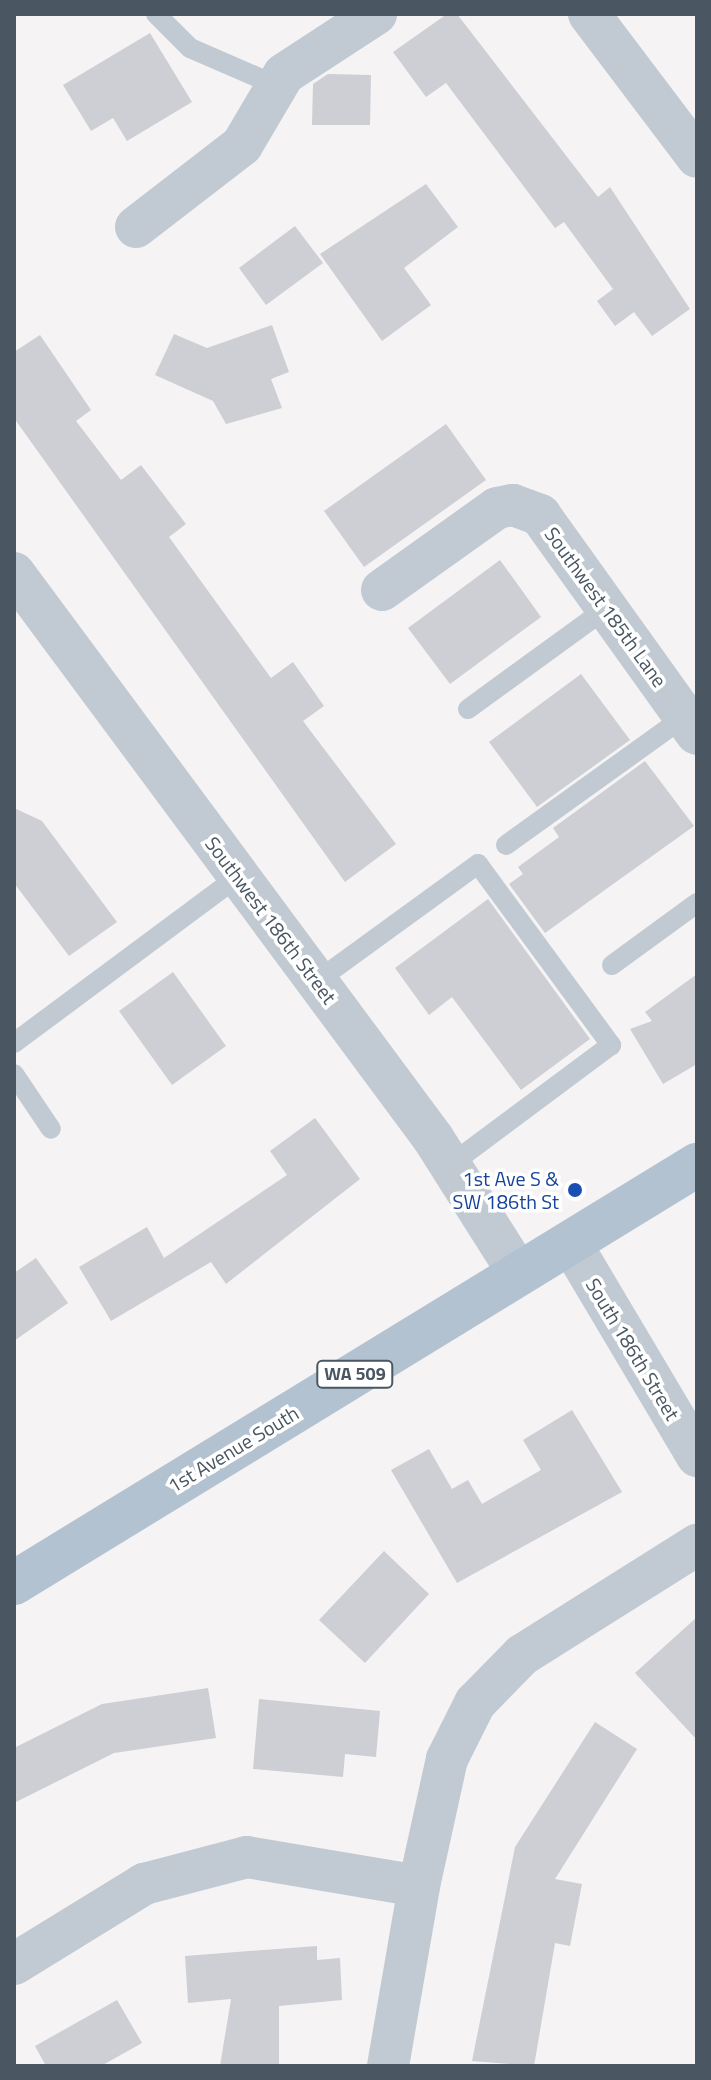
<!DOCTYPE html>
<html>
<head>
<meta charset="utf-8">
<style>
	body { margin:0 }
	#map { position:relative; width:711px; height:2080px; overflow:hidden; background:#f5f3f3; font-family:"Titillium Web",sans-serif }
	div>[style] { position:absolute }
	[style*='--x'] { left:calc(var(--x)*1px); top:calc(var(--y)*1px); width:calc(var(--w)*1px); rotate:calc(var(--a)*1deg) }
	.building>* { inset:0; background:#cdcfd5 }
	.service>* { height:20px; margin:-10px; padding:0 10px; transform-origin:10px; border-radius:10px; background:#c1cad2 }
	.minor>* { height:42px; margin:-21px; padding:0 21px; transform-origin:21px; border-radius:21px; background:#c1cad2 }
	.primary>* { height:44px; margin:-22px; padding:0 22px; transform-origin:22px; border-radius:22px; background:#b3c2d1 }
	.dots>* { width:22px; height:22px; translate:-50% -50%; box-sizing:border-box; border:4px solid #fff; border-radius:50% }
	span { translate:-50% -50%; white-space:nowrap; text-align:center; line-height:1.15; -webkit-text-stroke:7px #fff; paint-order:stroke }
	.shield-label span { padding:2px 6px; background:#fff; border:2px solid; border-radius:6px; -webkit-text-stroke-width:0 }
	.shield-label { font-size:18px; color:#4a5661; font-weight:700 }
	.street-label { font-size:20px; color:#4a5661 }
	.transit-label { font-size:20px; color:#164399 }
	.right { translate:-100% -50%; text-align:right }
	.frame { position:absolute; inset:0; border:16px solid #4a5661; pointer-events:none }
</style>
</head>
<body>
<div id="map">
	<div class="building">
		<div style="clip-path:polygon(447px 14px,457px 14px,598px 197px,610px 187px,690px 309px,652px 336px,634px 312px,615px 326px,597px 301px,613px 289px,564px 222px,555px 228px,446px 83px,426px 97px,393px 52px)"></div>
		<div style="clip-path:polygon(150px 33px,192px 102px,127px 141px,113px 118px,91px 131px,63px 85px)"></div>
		<div style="clip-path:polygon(328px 74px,371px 75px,370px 125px,312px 125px,313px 84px)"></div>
		<div style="clip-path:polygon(426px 184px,458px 227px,404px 268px,431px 305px,382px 341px,320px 254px)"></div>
		<div style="clip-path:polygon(295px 226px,323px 263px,266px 305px,239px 268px)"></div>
		<div style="clip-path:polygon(272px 325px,289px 372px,271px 379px,282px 408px,226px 424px,213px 401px,155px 375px,174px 334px,207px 348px)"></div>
		<div style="clip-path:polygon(40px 335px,91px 410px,76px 421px,121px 480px,141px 465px,186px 524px,169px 537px,271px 678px,293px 662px,324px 706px,303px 721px,396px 844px,345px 882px,14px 418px,14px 352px)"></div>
		<div style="clip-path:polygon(446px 424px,486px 480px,364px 567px,324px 511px)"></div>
		<div style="clip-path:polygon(500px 560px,541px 617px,450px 684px,408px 628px)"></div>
		<div style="clip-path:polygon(581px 674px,630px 740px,537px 807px,489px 742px)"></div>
		<div style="clip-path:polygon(645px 761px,694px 826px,545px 933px,509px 884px,523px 874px,518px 867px,559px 837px,553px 828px)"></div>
		<div style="clip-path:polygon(14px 808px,42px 821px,117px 922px,69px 956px,14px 883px)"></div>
		<div style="clip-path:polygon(488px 899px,590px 1039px,521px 1090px,452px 997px,429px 1015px,395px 968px)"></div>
		<div style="clip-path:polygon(173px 972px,226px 1046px,172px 1085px,119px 1011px)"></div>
		<div style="clip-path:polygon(697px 974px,697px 1064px,663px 1084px,630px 1029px,652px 1021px,645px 1012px)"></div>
		<div style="clip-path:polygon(315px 1118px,360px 1179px,226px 1284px,211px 1262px,111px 1321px,79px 1267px,147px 1227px,164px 1258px,287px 1175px,270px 1151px)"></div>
		<div style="clip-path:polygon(36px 1258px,68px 1303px,14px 1341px,14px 1273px)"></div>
		<div style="clip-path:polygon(572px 1410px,622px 1492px,457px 1583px,391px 1470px,429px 1449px,452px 1489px,468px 1480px,482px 1504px,541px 1470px,523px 1440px)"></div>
		<div style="clip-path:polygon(384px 1551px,429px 1594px,365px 1663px,319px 1620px)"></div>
		<div style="clip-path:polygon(697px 1617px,697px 1740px,635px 1673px)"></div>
		<div style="clip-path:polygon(208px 1688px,216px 1738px,114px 1753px,14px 1803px,14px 1748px,102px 1704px)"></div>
		<div style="clip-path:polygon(259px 1699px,380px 1711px,376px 1757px,345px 1754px,343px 1777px,253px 1769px)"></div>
		<div style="clip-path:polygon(595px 1722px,637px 1749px,555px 1879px,582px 1884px,570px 1946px,555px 1943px,534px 2066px,472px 2061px,515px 1847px)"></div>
		<div style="clip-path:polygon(317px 1946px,317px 1960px,340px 1958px,342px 2000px,279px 2006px,279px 2066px,220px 2066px,231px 1999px,188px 2003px,185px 1956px)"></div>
		<div style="clip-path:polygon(117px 2000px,142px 2043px,101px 2066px,46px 2066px,35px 2046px)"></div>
	</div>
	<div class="service">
		<div style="--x:156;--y:14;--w:48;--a:45"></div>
		<div style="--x:190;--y:48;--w:96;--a:23.4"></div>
		<div style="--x:468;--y:709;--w:172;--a:-36"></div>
		<div style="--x:506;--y:845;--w:219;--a:-35.7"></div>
		<div style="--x:612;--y:965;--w:105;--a:-36.1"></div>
		<div style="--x:317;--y:981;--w:199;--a:-36"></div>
		<div style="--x:478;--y:864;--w:225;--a:53.7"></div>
		<div style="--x:611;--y:1045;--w:201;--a:143.3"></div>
		<div style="--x:14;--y:1043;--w:280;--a:-36.6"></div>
		<div style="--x:14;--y:1074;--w:66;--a:56.1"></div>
	</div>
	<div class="minor">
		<div style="--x:589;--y:14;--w:179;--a:52.9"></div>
		<div style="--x:136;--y:227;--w:134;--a:-37.7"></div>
		<div style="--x:242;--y:145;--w:82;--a:-59.4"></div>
		<div style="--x:284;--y:74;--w:110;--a:-33.1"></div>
		<div style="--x:14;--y:573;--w:703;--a:53.44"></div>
		<div style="--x:433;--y:1138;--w:161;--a:57.7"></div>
		<div style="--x:382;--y:590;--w:141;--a:-35.5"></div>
		<div style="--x:497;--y:508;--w:16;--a:-11"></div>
		<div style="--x:513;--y:505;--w:29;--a:20"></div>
		<div style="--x:540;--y:515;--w:269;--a:54.4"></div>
		<div style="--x:570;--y:1242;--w:249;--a:59.3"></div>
		<div style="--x:14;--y:1964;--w:153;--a:-31.6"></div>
		<div style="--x:144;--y:1884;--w:106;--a:-14.7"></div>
		<div style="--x:247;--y:1857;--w:174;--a:9.6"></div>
		<div style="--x:419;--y:1886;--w:130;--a:-77.6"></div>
		<div style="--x:447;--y:1759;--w:63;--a:-63.4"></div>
		<div style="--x:475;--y:1703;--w:67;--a:-45.6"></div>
		<div style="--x:522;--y:1655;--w:207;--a:-32.2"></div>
		<div style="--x:388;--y:2066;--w:183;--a:-80.2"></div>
	</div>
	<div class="primary">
		<div style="--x:14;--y:1583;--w:801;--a:-31.47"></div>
	</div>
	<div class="dots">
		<div style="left:575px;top:1190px;background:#1a4fb4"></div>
	</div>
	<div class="shield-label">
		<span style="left:355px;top:1374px">WA 509</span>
	</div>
	<div class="street-label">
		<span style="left:606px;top:607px;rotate:54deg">Southwest 185th Lane</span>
		<span style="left:271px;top:920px;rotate:53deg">Southwest 186th Street</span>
		<span style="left:633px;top:1349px;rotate:59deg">South 186th Street</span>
		<span style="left:233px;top:1449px;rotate:-31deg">1st Avenue South</span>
	</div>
	<div class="transit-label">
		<span class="right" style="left:559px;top:1190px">1st Ave S &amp;<br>SW 186th St</span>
	</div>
	<div class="frame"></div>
</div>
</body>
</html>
